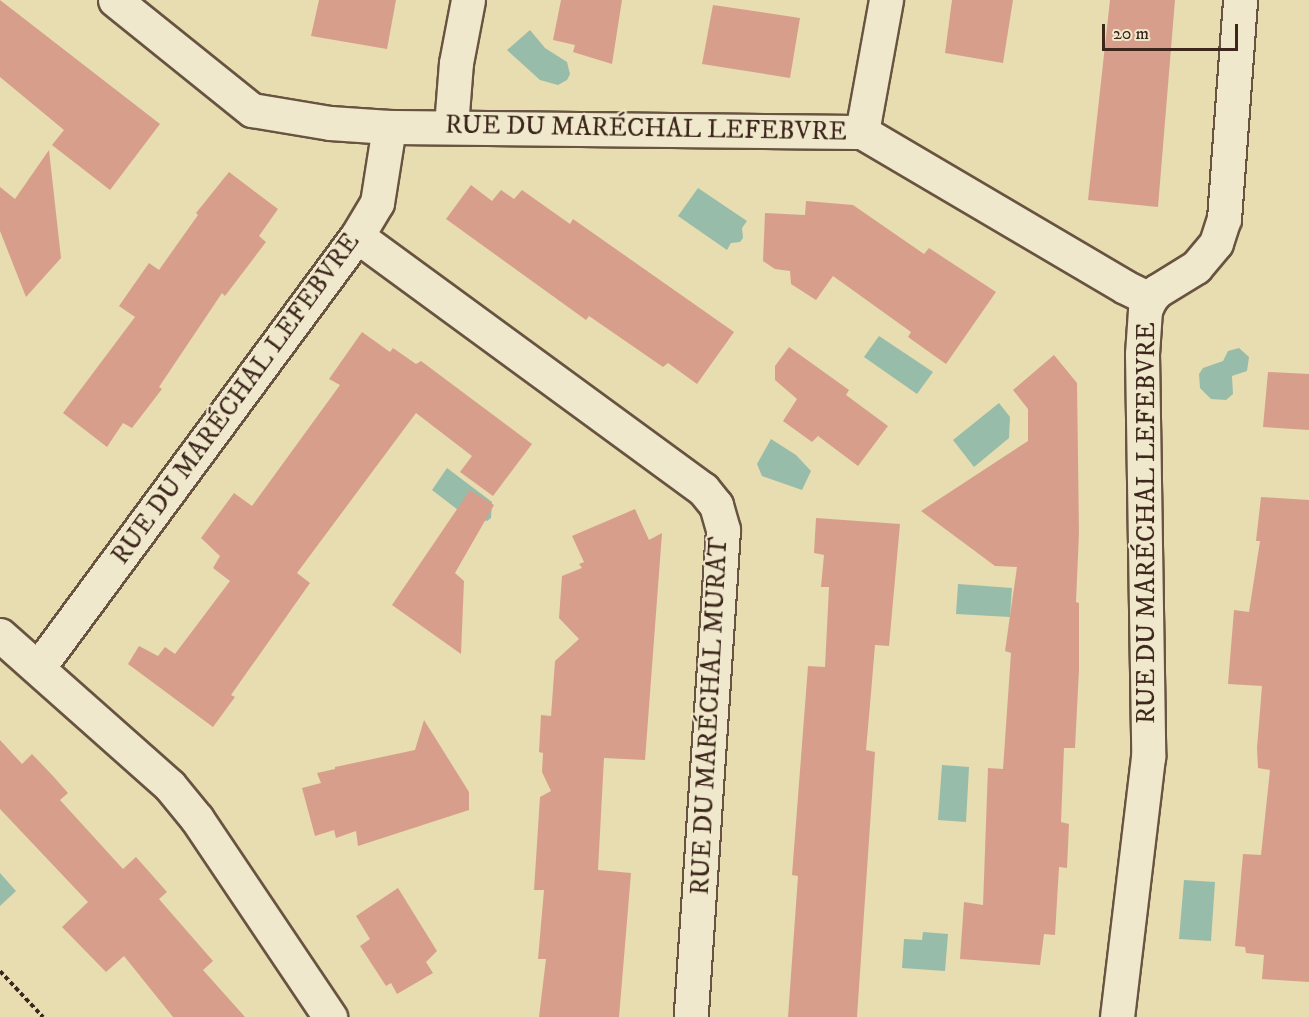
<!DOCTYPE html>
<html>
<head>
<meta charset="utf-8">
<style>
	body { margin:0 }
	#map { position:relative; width:1309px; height:1017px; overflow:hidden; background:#e8dcb1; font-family:"IM FELL DW Pica",serif }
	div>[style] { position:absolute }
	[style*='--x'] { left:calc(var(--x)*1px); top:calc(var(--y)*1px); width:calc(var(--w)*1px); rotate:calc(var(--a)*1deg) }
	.water>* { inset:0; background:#97bcaa }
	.building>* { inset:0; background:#d79f8b }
	.path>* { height:4px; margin-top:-2px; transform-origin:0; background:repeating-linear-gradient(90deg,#3d271c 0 4.5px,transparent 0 7.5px) }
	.roads { filter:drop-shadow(2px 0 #685441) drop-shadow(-2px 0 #685441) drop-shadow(0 2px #685441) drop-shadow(0 -2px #685441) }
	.street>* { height:33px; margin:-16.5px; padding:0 16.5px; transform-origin:16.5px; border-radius:16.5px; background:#f0e8cc }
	span { translate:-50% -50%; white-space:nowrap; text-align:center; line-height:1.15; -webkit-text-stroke:4.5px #f0e8cc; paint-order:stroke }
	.street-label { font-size:26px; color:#3d271c }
	.scale { position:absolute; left:1102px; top:24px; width:136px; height:27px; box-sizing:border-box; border:3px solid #3d271c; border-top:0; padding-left:8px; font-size:18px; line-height:21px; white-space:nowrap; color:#3d271c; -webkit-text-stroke:4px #f0e8cc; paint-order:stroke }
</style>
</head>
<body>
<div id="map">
	<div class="water">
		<div style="clip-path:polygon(530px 30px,545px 48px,567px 62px,570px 74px,567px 80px,558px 85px,540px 80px,507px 50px)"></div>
		<div style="clip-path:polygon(698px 188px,747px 221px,742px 228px,743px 238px,740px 242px,731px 243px,727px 250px,678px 216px)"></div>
		<div style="clip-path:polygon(879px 336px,933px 372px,917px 394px,864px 357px)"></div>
		<div style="clip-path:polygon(1239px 348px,1249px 357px,1247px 371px,1232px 376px,1233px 394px,1226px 400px,1211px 399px,1200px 388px,1199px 374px,1203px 368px,1223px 361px,1228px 351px)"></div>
		<div style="clip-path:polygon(999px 403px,1010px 417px,1009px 438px,974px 467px,953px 440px)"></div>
		<div style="clip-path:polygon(771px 439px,796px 455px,811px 471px,802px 490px,762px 476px,757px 464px)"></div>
		<div style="clip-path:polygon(447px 468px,492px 502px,491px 518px,487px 521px,479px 519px,475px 523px,432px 490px)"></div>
		<div style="clip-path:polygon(958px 584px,1012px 588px,1010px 617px,956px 614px)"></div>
		<div style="clip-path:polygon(942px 765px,969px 767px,966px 822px,938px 820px)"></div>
		<div style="clip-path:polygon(0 873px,16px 891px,0 906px)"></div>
		<div style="clip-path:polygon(1184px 880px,1215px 882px,1211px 941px,1179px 939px)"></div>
		<div style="clip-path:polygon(923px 932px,948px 934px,945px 971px,902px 968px,904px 939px,922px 940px)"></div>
	</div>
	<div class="building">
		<div style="clip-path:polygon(0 0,160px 124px,110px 190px,52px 145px,64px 130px,0 77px)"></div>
		<div style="clip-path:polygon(319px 0,396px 0,387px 49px,311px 36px)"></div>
		<div style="clip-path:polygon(561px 0,622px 0,612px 64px,573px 52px,575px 45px,553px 40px)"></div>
		<div style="clip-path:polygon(952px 0,1013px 0,1003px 63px,945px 53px)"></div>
		<div style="clip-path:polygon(1110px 0,1175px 0,1158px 207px,1088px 200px)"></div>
		<div style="clip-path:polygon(713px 5px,800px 18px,790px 78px,702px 64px)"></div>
		<div style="clip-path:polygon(49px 150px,61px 258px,26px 297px,0 231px,0 187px,15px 199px)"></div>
		<div style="clip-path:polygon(229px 172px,278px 209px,259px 236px,266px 242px,225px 296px,222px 293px,159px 387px,162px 389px,132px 428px,123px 423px,107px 447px,63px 413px,135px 317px,119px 306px,149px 263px,159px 270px,198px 215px,196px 213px)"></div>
		<div style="clip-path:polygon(471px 185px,492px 201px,501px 190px,514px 199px,522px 190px,570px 224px,573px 219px,734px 332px,697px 384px,668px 363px,663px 367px,589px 316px,586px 320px,446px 219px)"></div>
		<div style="clip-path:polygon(806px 201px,853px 205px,924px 254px,929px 248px,996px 292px,946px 364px,908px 337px,911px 332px,833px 276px,816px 300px,791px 284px,790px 271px,775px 269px,763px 261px,765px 213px,805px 215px)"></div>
		<div style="clip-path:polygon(362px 332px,390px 352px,393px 348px,416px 364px,421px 361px,532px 444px,493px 496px,460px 472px,472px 456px,416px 413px,297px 573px,310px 583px,231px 695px,235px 697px,213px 727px,128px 664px,139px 646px,158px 656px,165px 647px,175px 654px,230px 581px,213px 568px,220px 556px,201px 538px,234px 493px,252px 506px,340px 385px,329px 379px)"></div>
		<div style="clip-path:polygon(789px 347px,849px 390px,846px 395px,888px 426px,858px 466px,818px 436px,812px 442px,783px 421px,797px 399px,775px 380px,775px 366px)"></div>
		<div style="clip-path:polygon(1054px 355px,1077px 383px,1079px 533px,1076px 602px,1079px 603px,1079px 670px,1075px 748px,1064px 748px,1061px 822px,1069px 824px,1067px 868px,1059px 867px,1055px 935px,1044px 934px,1040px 965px,960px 959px,964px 902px,983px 905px,988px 768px,1003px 769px,1011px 653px,1005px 651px,1017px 567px,995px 566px,921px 511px,1028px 441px,1028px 409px,1013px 390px)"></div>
		<div style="clip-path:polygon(1268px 372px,1309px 374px,1309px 430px,1263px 427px)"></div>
		<div style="clip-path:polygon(470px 490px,494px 505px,455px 573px,464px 581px,461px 654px,392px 605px)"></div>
		<div style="clip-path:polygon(1261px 497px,1309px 500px,1309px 982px,1262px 979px,1264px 955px,1246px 953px,1245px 947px,1235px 946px,1243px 854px,1261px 855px,1270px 770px,1258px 768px,1257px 748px,1262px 686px,1228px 684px,1234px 610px,1249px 612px,1260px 541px,1256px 541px)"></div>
		<div style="clip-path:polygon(635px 509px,649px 540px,662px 533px,645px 760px,604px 758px,598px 870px,631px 873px,619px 1017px,539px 1017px,546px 959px,538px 959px,544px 890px,534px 890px,540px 797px,551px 791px,542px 772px,543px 753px,539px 752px,541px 715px,551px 716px,555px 661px,579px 639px,559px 618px,562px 576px,582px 568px,579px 564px,584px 562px,572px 536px)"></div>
		<div style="clip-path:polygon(816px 518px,900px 524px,889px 646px,875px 645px,870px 705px,866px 750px,875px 752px,857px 1017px,788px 1017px,798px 876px,792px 875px,808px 666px,825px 667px,829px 587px,821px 587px,824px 555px,814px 553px)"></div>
		<div style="clip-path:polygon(424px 720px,469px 792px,469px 810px,358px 846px,356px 831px,336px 838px,334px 830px,315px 836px,302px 788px,321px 783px,317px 773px,335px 769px,335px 767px,415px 750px)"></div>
		<div style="clip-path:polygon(0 740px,22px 764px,32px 754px,53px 776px,68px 793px,60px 800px,123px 869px,136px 857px,167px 892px,159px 899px,213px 961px,203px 970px,245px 1017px,173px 1017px,124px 956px,106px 972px,62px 927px,88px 902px,0 809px)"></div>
		<div style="clip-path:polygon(398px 888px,437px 951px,426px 962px,433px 973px,397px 994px,391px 983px,386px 986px,360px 946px,370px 939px,356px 916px)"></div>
	</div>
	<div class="path">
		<div style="--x:0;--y:971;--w:63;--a:46.9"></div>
	</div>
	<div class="roads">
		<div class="street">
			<div style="--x:115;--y:0;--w:176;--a:38.8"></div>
			<div style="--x:252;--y:110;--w:79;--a:9.5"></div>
			<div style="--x:330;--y:123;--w:59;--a:3.9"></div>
			<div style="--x:451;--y:126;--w:63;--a:-85.5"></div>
			<div style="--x:456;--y:63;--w:64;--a:-79.2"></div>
			<div style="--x:862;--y:132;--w:134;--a:-79.7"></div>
			<div style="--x:357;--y:236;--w:429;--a:36.2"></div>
			<div style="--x:703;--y:489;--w:21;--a:51"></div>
			<div style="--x:716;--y:505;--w:26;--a:74"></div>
			<div style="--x:723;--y:530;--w:488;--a:93.8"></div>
			<div style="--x:1150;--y:299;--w:11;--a:-49"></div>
			<div style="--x:1157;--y:291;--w:46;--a:-31.6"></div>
			<div style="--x:1196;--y:267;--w:31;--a:-50"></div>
			<div style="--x:1216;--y:243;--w:25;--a:-72"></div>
			<div style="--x:1224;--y:219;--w:220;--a:-85.8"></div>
			<div style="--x:0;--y:635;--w:227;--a:41.6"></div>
			<div style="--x:170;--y:786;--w:43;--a:50.7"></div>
			<div style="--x:197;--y:819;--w:239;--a:56.1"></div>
			<div style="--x:38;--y:668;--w:537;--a:-53.56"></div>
			<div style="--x:357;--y:236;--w:39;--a:-59"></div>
			<div style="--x:377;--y:203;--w:77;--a:-81"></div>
			<div style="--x:389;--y:127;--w:473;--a:0.6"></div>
			<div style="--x:862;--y:132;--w:305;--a:30.5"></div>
			<div style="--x:1125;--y:287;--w:28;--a:26"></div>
			<div style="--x:1150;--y:299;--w:12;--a:114"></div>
			<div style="--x:1145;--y:310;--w:44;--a:93.9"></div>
			<div style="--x:1142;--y:354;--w:403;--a:89.1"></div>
			<div style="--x:1148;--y:757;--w:262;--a:96.8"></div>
		</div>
	</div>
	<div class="street-label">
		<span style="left:646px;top:129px;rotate:1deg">RUE DU MARÉCHAL LEFEBVRE</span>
		<span style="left:236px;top:399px;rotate:-54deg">RUE DU MARÉCHAL LEFEBVRE</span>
		<span style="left:1147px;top:523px;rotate:-90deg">RUE DU MARÉCHAL LEFEBVRE</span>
		<span style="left:710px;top:716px;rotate:-87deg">RUE DU MARÉCHAL MURAT</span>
	</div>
	<div class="scale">20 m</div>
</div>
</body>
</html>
